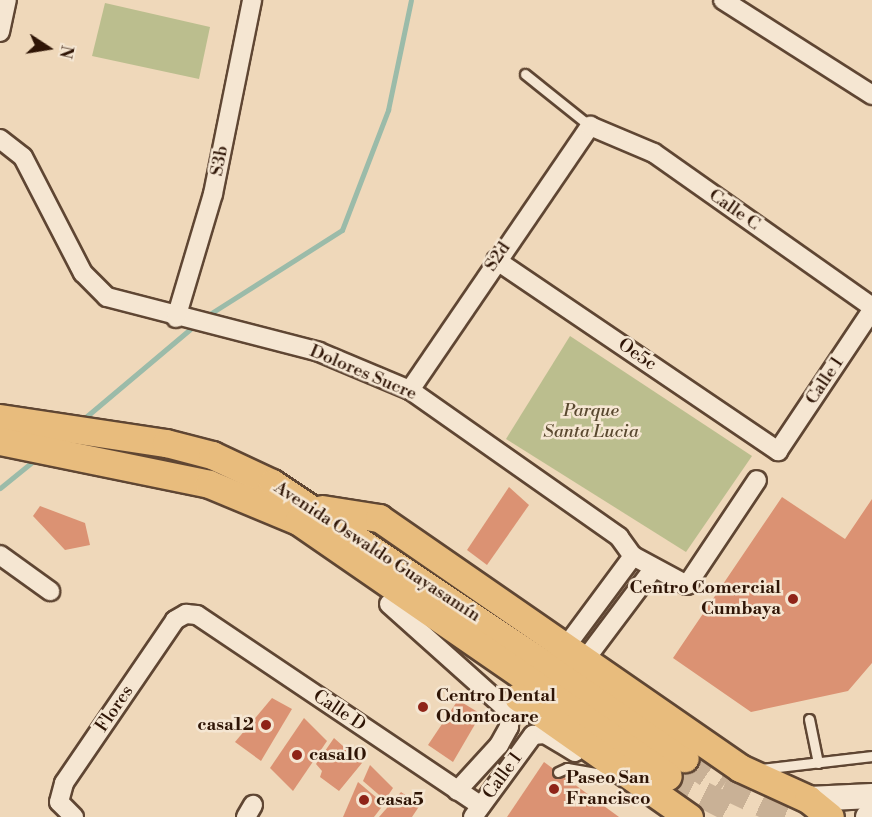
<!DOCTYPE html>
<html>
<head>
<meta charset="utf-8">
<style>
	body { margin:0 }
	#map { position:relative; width:872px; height:817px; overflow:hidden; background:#efd8ba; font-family:"Libre Bodoni",serif }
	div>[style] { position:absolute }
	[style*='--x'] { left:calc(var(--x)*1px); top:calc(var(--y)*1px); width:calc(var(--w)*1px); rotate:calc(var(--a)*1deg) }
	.green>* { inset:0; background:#bbbe8e }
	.stream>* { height:5px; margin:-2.5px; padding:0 2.5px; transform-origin:2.5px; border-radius:2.5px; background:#9bbba9 }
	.building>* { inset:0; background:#db9273 }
	.primary-tunnel>* { height:27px; margin-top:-13.5px; transform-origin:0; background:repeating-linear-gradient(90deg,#c9b196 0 27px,transparent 0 41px) }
	.roads { filter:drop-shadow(2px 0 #5f4633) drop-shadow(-2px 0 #5f4633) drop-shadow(0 2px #5f4633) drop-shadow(0 -2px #5f4633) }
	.lane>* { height:9px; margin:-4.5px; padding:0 4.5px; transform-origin:4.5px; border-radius:4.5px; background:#f5e6d2 }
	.street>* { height:18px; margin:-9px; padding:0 9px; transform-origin:9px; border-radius:9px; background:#f5e6d2 }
	.secondary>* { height:24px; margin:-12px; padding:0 12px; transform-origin:12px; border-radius:12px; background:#f5e6d2 }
	.primary>* { height:27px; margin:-13.5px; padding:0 13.5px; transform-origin:13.5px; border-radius:13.5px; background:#e8bc7d }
	.dots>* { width:16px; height:16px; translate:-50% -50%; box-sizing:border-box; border:3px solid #f5e6d2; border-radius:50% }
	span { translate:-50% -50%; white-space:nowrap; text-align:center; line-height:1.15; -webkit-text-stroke:5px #f5e6d2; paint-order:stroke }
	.street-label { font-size:18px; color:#2f1506 }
	.park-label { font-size:18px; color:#59482f; font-style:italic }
	.poi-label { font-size:18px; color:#2f1506; font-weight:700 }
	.right { translate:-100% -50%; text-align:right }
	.left { translate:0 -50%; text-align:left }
	.north { position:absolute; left:18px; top:18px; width:60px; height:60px; -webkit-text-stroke:4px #f5e6d2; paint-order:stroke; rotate:102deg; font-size:16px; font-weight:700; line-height:24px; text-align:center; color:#2f1506 }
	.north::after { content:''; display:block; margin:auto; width:21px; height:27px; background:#2f1506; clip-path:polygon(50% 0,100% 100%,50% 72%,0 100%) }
</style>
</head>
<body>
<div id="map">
	<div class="green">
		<div style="clip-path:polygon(105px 3px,210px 27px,199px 79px,92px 56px)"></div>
		<div style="clip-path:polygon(570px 336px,752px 456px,686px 552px,506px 439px)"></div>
	</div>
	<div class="stream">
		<div style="--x:205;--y:317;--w:162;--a:-32.4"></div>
		<div style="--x:342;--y:230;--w:129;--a:-69"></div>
		<div style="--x:388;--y:110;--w:112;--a:-78.2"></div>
		<div style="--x:81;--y:421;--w:149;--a:-40.1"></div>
		<div style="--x:0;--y:488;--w:48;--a:-39"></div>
	</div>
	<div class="building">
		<div style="clip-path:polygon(509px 487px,529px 505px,487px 565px,467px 550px)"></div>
		<div style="clip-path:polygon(782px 497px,845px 539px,872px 499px,872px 663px,848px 691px,751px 712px,673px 658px)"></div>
		<div style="clip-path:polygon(40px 506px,85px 523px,90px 545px,65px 550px,33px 516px)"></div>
		<div style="clip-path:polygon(272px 698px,292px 709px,261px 761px,235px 742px)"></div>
		<div style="clip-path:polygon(458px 700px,481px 714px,453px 762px,428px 745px)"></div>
		<div style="clip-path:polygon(304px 718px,327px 741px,293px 791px,270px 768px)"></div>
		<div style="clip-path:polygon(334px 738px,362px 763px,339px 791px,320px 777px,322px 771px,316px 764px)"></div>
		<div style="clip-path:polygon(544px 762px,619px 817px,507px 817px)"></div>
		<div style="clip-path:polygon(370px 765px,393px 788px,385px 800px,363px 781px)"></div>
		<div style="clip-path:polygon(358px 782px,384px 804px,374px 817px,343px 817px)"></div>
		<div style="clip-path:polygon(401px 792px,420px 805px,412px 817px,379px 817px)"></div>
	</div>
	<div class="primary-tunnel">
		<div style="--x:685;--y:758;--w:47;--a:34.7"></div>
		<div style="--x:724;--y:785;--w:75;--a:25.2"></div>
		<div style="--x:667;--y:776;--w:80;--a:26.9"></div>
	</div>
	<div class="roads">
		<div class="lane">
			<div style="--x:525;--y:74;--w:83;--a:38.7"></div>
			<div style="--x:809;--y:719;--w:45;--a:78.4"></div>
			<div style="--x:761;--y:769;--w:112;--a:-6.7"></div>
			<div style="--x:558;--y:772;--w:10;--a:-24"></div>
			<div style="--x:567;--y:768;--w:42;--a:9.7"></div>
		</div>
		<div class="street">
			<div style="--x:723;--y:0;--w:177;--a:32.5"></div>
			<div style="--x:0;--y:32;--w:33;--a:-78"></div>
			<div style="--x:0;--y:139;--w:29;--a:38"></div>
			<div style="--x:23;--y:157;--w:131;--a:62.7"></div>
			<div style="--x:83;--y:273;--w:34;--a:45"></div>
			<div style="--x:107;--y:297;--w:219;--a:14.5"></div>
			<div style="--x:319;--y:352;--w:99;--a:22.7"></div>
			<div style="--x:410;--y:390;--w:256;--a:35.1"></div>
			<div style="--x:619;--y:537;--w:24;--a:54"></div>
			<div style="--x:633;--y:556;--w:61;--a:28.2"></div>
			<div style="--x:687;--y:585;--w:126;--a:-56.3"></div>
			<div style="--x:496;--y:260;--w:341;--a:34.1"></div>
			<div style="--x:778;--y:451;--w:169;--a:-56.3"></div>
			<div style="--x:176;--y:318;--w:129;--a:-73.4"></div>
			<div style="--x:213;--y:194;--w:198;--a:-78.6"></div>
			<div style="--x:410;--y:390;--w:320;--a:-55.7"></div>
			<div style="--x:590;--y:126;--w:69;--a:22.9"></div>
			<div style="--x:654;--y:153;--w:267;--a:35.2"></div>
			<div style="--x:0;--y:555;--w:62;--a:35.8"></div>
			<div style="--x:389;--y:604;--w:162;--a:41.8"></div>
			<div style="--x:510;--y:712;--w:15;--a:94"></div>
			<div style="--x:509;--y:727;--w:21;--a:119"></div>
			<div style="--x:499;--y:745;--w:62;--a:132.4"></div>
			<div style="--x:567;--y:645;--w:111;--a:-53.4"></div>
			<div style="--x:587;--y:657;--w:110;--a:-53.1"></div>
			<div style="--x:74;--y:817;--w:21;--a:-135"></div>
			<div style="--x:59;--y:802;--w:20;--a:-75"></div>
			<div style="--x:64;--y:783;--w:197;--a:-55.7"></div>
			<div style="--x:175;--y:620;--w:13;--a:-29"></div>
			<div style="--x:186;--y:614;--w:11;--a:5"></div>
			<div style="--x:197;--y:615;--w:342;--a:33.9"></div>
			<div style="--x:246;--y:817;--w:14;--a:-60"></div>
			<div style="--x:473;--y:817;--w:102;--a:-53.8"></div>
			<div style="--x:533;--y:735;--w:12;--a:-5"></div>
			<div style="--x:545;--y:734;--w:35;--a:31"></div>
		</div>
		<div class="secondary">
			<div style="--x:808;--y:799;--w:64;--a:-2.7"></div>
			<div style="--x:868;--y:817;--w:5;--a:-37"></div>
		</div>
		<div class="primary">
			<div style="--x:0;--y:418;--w:168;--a:8.6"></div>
			<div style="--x:166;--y:443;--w:48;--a:14.6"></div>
			<div style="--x:212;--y:455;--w:66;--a:25"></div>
			<div style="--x:272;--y:483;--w:496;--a:33.7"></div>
			<div style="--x:0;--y:441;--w:213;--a:11.6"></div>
			<div style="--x:209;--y:484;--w:96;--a:22.6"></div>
			<div style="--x:298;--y:521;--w:449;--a:34.6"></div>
			<div style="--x:322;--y:509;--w:58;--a:9"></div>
			<div style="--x:379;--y:518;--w:439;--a:34.7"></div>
			<div style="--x:740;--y:768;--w:75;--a:24.5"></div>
			<div style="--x:808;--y:799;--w:28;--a:39"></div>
			<div style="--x:518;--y:697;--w:209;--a:35.1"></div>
		</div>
	</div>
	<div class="dots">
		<div style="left:793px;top:599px;background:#8f2418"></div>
		<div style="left:423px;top:707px;background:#8f2418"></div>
		<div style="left:266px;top:725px;background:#8f2418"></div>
		<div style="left:297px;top:755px;background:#8f2418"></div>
		<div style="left:554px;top:789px;background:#8f2418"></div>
		<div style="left:364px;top:800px;background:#8f2418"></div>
	</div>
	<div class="street-label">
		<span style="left:220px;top:161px;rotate:-79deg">S3b</span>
		<span style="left:734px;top:210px;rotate:35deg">Calle C</span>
		<span style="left:498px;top:257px;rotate:-56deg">S2d</span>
		<span style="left:637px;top:355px;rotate:34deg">Oe5c</span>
		<span style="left:363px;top:373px;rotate:23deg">Dolores Sucre</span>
		<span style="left:825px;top:381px;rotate:-56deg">Calle 1</span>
		<span style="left:377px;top:552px;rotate:33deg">Avenida Oswaldo Guayasamín</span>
		<span style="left:115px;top:709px;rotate:-56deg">Flores</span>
		<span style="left:339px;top:711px;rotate:34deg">Calle D</span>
		<span style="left:503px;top:776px;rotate:-54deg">Calle 1</span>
	</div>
	<div class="park-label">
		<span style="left:591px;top:422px">Parque<br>Santa Lucia</span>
	</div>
	<div class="poi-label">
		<span class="right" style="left:781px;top:599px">Centro Comercial<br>Cumbaya</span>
		<span class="left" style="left:436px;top:707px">Centro Dental<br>Odontocare</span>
		<span class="right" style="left:254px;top:725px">casa12</span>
		<span class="left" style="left:309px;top:755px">casa10</span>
		<span class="left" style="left:566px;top:789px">Paseo San<br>Francisco</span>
		<span class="left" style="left:376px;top:800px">casa5</span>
	</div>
	<div class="north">N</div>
</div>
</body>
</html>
